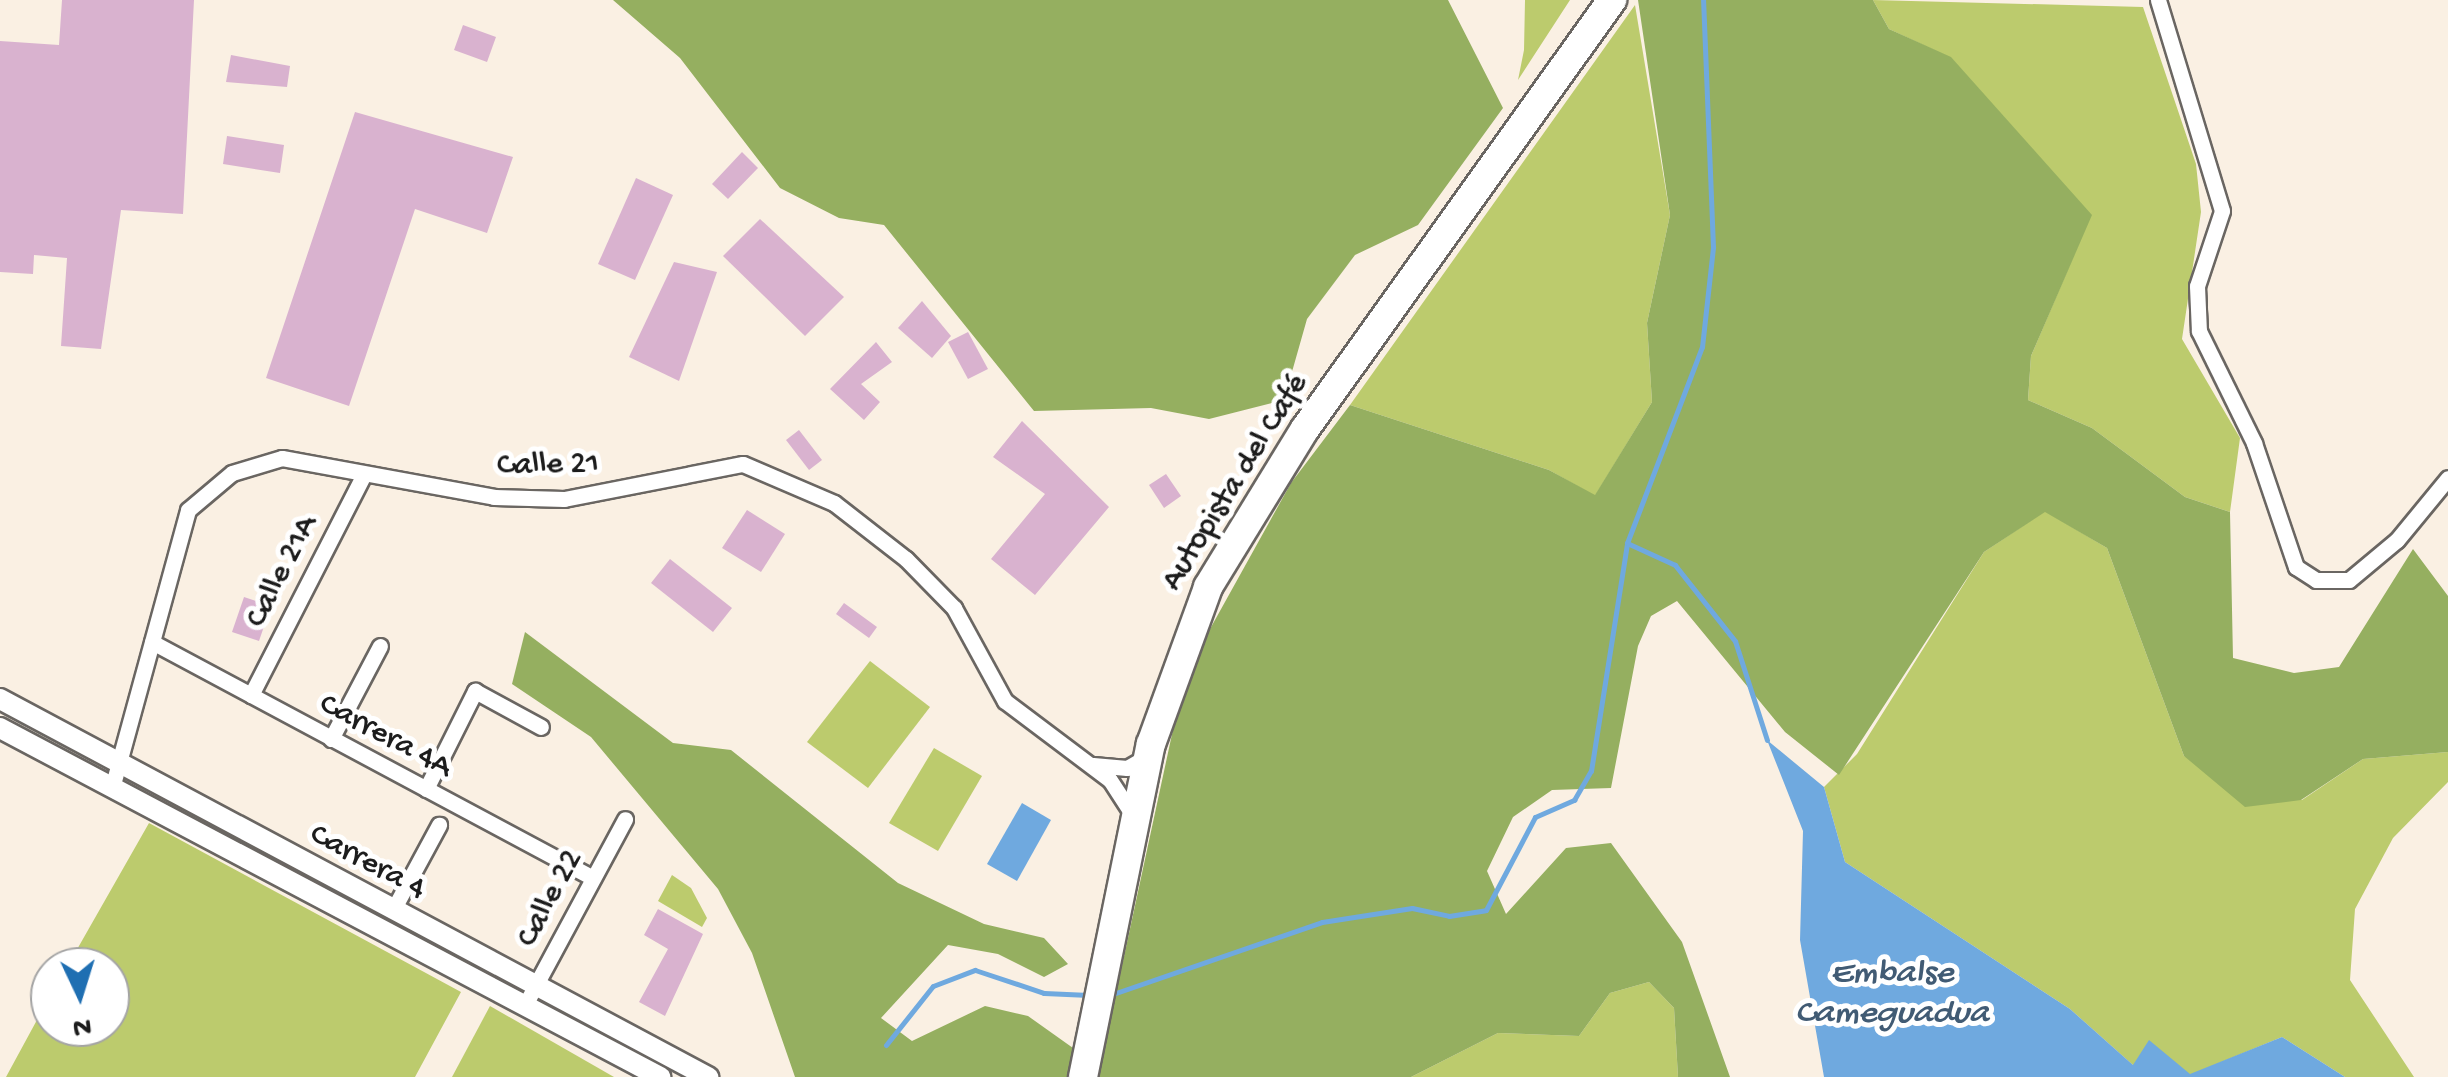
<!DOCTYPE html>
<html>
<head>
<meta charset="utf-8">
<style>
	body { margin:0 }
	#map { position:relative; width:2448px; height:1077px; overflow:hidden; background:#faf0e3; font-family:"Gochi Hand",sans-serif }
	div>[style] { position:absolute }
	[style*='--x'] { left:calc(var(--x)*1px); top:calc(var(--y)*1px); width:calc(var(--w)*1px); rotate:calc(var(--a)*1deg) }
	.green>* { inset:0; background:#bccb6d }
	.forest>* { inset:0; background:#95af60 }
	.water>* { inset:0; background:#6fa9df }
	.stream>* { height:5px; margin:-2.5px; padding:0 2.5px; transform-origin:2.5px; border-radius:2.5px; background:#6fa9df }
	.building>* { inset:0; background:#d9b2cf }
	.roads { filter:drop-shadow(2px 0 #6a6662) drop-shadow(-2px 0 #6a6662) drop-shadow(0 2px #6a6662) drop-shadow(0 -2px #6a6662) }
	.street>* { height:15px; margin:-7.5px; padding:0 7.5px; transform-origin:7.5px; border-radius:7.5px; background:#fff }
	.secondary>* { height:20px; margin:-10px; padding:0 10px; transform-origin:10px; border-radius:10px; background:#fff }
	.highway>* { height:28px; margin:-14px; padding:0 14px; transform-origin:14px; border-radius:14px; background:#fff }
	span { translate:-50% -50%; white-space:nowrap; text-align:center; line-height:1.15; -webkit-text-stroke:10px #fff; paint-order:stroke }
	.street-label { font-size:32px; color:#1c1c1c }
	.water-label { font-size:35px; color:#415b74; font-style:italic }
	.north { position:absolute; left:30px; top:947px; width:100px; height:100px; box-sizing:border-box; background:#fff; border:2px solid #a4a4a4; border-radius:50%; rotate:176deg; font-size:28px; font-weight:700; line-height:40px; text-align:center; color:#1c1c1c }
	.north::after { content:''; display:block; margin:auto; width:35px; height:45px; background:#1f6fb2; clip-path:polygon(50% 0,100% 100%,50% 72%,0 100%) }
</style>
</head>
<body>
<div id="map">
	<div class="green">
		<div style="clip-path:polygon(1525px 0,1570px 0,1518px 80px,1524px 50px)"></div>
		<div style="clip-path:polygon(1873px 0,2143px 7px,2196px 164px,2201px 212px,2182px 339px,2240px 438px,2230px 512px,2185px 497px,2092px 428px,2028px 400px,2031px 356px,2091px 215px,1951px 58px,1889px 29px)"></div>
		<div style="clip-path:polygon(1635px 5px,1670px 215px,1647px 323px,1652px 402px,1595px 496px,1549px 470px,1350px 405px)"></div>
		<div style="clip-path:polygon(2045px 511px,2107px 548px,2184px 756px,2302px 800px,2363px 759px,2448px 752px,2448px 782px,2393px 838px,2355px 909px,2350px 980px,2414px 1077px,2345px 1077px,2282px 1037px,2190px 1075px,2134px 1066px,2070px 1009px,1845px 862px,1824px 787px,1857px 754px,1984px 552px)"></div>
		<div style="clip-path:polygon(870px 661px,930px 707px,868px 788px,807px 742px)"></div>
		<div style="clip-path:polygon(934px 748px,982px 776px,938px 851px,889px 823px)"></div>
		<div style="clip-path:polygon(149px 823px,461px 992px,415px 1077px,6px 1077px,50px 996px,50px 1027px,110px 1027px,110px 967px,67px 967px)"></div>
		<div style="clip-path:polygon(672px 875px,691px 888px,707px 918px,702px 927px,658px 901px)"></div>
		<div style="clip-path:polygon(1649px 982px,1674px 1008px,1678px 1077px,1411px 1077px,1498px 1033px,1579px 1036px,1610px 993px)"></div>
		<div style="clip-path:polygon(490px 1006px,614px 1077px,452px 1077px)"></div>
	</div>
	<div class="forest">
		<div style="clip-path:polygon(613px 0,1448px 0,1503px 108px,1418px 225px,1355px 255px,1307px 319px,1284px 400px,1209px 419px,1151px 408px,1034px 411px,884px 225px,839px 218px,780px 188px,680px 58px)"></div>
		<div style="clip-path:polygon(1638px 0,1873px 0,1889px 29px,1951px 57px,2092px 215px,2031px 356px,2028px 400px,2092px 428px,2185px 497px,2230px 512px,2233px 658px,2294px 673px,2339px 667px,2413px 549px,2448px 596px,2448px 752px,2363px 759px,2301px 800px,2245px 807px,2184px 756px,2107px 548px,2045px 512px,1984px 552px,1839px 775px,1785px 732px,1677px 601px,1651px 616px,1638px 646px,1611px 788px,1552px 790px,1513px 817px,1487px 871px,1506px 914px,1566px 848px,1611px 843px,1682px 942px,1730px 1077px,1678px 1077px,1674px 1008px,1649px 982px,1610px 993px,1579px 1036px,1498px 1033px,1411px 1077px,1098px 1077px,1185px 674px,1291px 483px,1350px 405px,1549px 470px,1595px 495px,1652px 402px,1647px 323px,1670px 215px)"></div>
		<div style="clip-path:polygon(525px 632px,673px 743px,731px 750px,898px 883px,984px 924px,1044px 938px,1068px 964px,1044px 977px,998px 954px,948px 945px,881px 1018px,912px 1041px,985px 1006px,1028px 1016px,1073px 1048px,1067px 1077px,795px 1077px,752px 953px,718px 889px,591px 737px,512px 684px)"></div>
	</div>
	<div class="water">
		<div style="clip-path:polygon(1767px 740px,1824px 787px,1845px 862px,2070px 1009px,2133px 1065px,2149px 1040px,2190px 1074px,2282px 1037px,2345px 1077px,1824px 1077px,1800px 940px,1803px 831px)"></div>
		<div style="clip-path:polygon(1022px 803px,1051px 820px,1017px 881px,987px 864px)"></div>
	</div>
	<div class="stream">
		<div style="--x:1627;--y:543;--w:53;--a:24.6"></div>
		<div style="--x:1675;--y:565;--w:97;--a:51.7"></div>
		<div style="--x:1735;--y:641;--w:104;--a:72.1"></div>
		<div style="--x:1110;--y:995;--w:224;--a:-19"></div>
		<div style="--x:1322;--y:922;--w:91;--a:-8.8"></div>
		<div style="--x:1412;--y:908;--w:38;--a:12"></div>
		<div style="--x:1449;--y:916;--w:37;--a:-9"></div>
		<div style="--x:1486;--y:910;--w:105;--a:-62.2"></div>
		<div style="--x:1535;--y:817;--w:43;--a:-23.6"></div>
		<div style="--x:1574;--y:800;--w:34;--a:-60"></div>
		<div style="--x:1591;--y:771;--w:231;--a:-81"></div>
		<div style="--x:1627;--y:543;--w:210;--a:-69.1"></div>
		<div style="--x:1702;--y:347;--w:101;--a:-83.7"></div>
		<div style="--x:1713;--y:247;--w:247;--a:-92.3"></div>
		<div style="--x:886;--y:1045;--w:75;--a:-51.5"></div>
		<div style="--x:933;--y:986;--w:45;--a:-20.9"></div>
		<div style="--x:975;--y:970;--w:73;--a:18.4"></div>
		<div style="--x:1044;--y:993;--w:45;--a:2.5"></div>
	</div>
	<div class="building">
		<div style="clip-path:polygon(62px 0,194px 0,183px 214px,121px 210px,101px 349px,61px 346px,67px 258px,34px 255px,33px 274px,0 272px,0 41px,59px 45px)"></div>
		<div style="clip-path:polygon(463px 25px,496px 37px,487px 62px,454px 50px)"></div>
		<div style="clip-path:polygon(231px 55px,290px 66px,287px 87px,226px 82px)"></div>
		<div style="clip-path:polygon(355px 112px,513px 157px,487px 233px,415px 209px,349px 406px,266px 378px)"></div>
		<div style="clip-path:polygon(227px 136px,284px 145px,280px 173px,223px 164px)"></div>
		<div style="clip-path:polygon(742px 152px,758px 168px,728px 199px,712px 184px)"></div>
		<div style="clip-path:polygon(636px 178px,673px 195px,635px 280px,598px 264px)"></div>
		<div style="clip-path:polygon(760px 219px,844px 297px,805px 336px,723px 256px)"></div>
		<div style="clip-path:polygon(674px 262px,717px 272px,679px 381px,629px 357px)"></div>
		<div style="clip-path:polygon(922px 301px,951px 336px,932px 358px,898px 328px)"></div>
		<div style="clip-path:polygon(968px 332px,988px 369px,968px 379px,948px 342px)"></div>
		<div style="clip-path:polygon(876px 342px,892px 362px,861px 384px,880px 402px,864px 420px,830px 389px)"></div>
		<div style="clip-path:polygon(1022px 421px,1109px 507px,1035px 595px,991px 559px,1045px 494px,993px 457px)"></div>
		<div style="clip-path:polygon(799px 430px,822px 460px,809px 470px,786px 440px)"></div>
		<div style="clip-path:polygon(1166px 474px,1181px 496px,1164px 508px,1149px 485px)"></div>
		<div style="clip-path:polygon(747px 510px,785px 534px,761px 572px,722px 548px)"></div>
		<div style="clip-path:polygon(670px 559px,732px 608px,713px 632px,651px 583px)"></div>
		<div style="clip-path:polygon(244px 597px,271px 606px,259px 641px,232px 632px)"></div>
		<div style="clip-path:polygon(844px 603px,877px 627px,869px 638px,836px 614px)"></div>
		<div style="clip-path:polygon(658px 909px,703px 934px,665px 1016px,639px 1002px,668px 949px,644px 935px)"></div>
	</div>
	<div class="roads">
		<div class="street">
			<div style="--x:2158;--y:0;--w:220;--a:73.1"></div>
			<div style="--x:2222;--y:211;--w:79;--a:108.4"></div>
			<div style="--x:2197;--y:286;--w:45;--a:87.5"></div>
			<div style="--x:2199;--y:331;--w:125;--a:63.8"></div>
			<div style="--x:2254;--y:443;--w:131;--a:71.3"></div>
			<div style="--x:2296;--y:567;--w:24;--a:33"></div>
			<div style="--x:2316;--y:580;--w:33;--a:0"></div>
			<div style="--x:2349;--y:580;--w:62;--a:-39.8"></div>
			<div style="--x:2397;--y:540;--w:80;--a:-50.6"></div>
			<div style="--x:152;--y:642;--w:500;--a:28.15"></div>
			<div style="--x:251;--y:695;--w:248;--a:-62.9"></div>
			<div style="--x:331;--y:739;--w:105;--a:-62.2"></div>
			<div style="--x:1093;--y:765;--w:34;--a:5"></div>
			<div style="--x:1127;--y:768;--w:22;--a:-30"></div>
			<div style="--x:112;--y:788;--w:288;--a:-74.7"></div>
			<div style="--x:188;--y:510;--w:57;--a:-40.1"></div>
			<div style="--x:232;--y:473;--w:52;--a:-16.7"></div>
			<div style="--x:282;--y:458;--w:216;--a:10.4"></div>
			<div style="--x:494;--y:497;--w:70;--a:1.6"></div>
			<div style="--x:564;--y:499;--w:182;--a:-11.1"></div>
			<div style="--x:743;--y:464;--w:99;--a:23.2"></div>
			<div style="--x:834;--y:503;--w:91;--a:37.9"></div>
			<div style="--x:906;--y:559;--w:69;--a:45.6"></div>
			<div style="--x:954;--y:608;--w:106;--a:61.3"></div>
			<div style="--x:1005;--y:701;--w:131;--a:37"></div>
			<div style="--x:1110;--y:780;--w:44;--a:57"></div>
			<div style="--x:426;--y:789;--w:110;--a:-63.4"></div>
			<div style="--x:475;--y:691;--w:75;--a:28.6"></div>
			<div style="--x:393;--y:910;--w:97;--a:-61.6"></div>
			<div style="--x:525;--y:1005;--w:211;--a:-61.7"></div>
		</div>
		<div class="secondary">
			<div style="--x:0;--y:699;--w:803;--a:28.1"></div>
			<div style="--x:0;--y:728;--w:747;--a:27.87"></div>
		</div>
		<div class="highway">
			<div style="--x:1083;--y:1077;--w:340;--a:-78.5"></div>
			<div style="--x:1151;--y:744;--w:167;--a:-70"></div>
			<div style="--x:1208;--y:587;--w:185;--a:-58.5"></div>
			<div style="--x:1305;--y:429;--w:528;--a:-54.41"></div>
		</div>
	</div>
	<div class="street-label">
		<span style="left:548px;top:466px;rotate:-1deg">Calle 21</span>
		<span style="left:1236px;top:483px;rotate:-58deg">Autopista del Café</span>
		<span style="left:283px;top:572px;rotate:-63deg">Calle 21A</span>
		<span style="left:385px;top:737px;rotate:28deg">Carrera 4A</span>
		<span style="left:367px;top:863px;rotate:28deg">Carrera 4</span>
		<span style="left:551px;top:899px;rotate:-62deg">Calle 22</span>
	</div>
	<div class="water-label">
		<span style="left:1892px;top:995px">Embalse<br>Cameguadua</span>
	</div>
	<div class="north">N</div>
</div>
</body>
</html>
